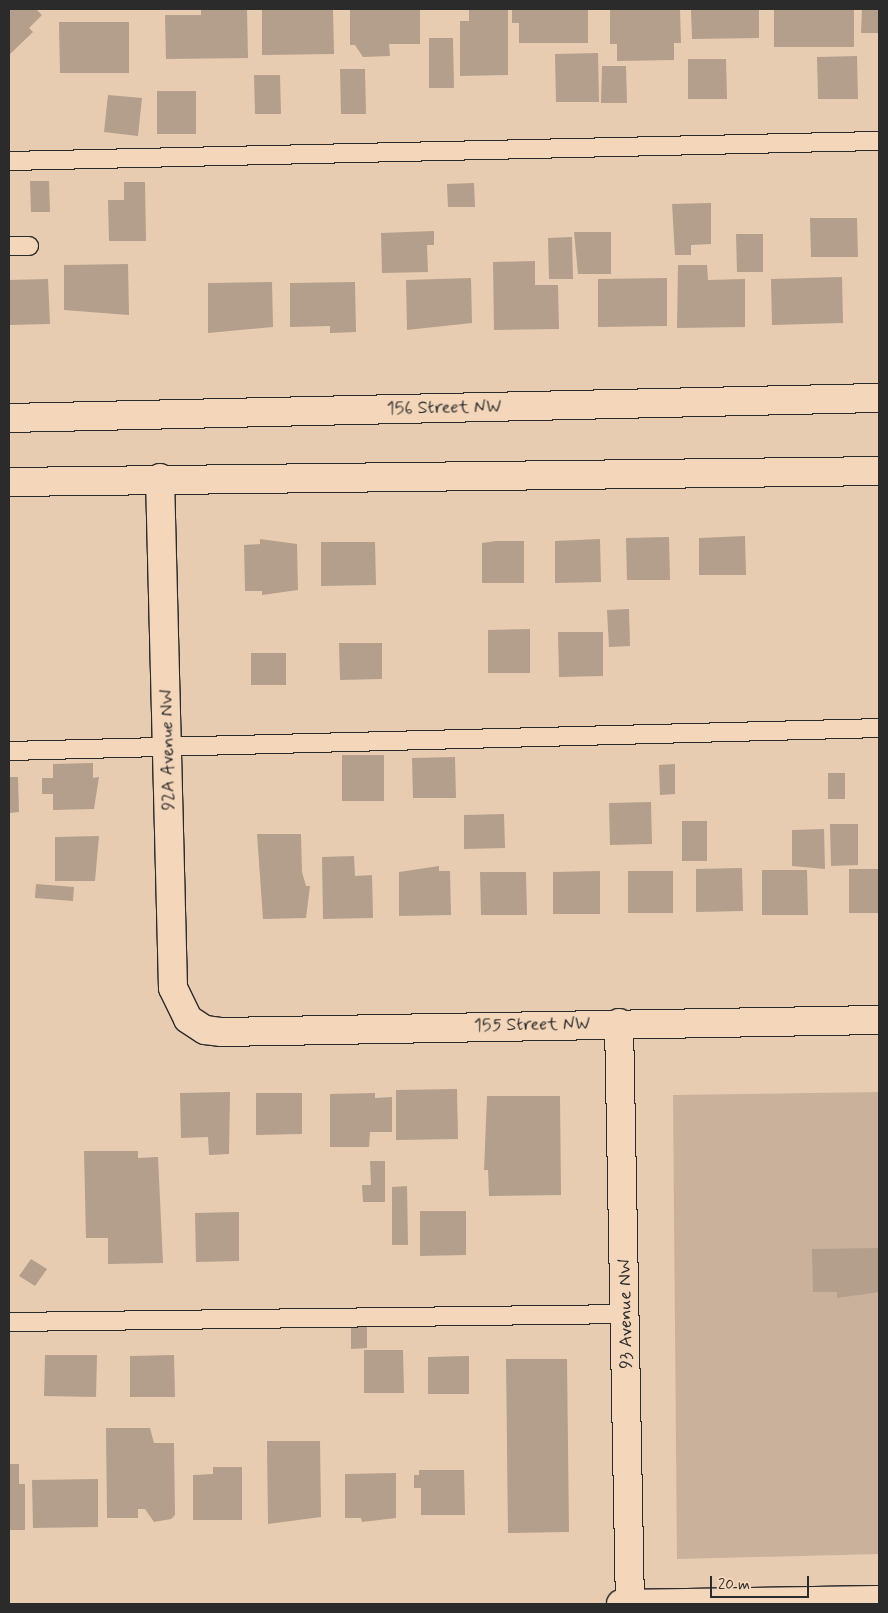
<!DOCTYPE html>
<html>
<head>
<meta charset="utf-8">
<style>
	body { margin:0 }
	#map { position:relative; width:888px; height:1613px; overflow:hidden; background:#e8ccb1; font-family:Mynerve,sans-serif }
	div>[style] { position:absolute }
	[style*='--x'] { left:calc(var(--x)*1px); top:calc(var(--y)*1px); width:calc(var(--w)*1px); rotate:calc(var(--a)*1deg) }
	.green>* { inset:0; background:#c9b19b }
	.building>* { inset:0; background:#b39f8c }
	.roads { filter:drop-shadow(1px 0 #2b2b2b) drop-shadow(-1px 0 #2b2b2b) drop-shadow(0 1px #2b2b2b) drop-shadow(0 -1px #2b2b2b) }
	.service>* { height:18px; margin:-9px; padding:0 9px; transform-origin:9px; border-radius:9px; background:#f4d6ba }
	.minor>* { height:28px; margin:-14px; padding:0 14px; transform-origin:14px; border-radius:14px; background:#f4d6ba }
	.secondary>* { height:28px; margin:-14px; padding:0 14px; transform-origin:14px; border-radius:14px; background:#f4d6ba }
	span { translate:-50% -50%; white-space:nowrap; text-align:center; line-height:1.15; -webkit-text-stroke:4px #f4d6ba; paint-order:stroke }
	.street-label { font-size:18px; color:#2b2b2b }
	.frame { position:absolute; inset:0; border:10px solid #2b2b2b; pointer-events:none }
	.scale { position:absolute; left:710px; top:1576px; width:99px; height:22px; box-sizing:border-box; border:2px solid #2b2b2b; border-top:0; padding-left:6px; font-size:15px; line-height:18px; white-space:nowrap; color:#2b2b2b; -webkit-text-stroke:4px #f4d6ba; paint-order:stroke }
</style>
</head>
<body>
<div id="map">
	<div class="green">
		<div style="clip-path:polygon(879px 1092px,879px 1554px,677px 1559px,673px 1095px)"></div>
	</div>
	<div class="building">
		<div style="clip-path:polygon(9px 9px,36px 9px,42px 15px,29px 28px,33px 32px,9px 55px)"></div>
		<div style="clip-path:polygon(201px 9px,247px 9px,248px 58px,166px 59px,165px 15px,201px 15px)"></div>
		<div style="clip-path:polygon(262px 9px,333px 9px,334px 54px,262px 55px)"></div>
		<div style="clip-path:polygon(350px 9px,420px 9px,420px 44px,389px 44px,390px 56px,363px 57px,355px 45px,350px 45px)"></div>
		<div style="clip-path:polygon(469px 9px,508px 9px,508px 75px,460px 76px,460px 21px,469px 21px)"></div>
		<div style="clip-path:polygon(512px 9px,588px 9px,588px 43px,519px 43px,519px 23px,512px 23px)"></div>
		<div style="clip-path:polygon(610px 9px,680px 9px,681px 43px,674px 43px,674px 60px,617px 61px,617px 44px,610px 44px)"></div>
		<div style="clip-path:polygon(691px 9px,759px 9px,759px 38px,692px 39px)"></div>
		<div style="clip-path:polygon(774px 9px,854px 9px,854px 47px,774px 47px)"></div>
		<div style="clip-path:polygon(862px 9px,879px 9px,879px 33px,861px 33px)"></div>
		<div style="clip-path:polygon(59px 22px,129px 22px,129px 73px,60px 73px)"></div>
		<div style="clip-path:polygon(429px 38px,453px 38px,454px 88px,429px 88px)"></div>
		<div style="clip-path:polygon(598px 53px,599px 102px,556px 102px,555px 54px)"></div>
		<div style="clip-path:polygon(857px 56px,858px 99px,818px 99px,817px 57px)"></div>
		<div style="clip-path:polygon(688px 59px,726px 59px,727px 99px,688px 99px)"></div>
		<div style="clip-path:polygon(602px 66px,626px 66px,627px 103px,601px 103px)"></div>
		<div style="clip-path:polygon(340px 69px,365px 69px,366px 114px,341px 114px)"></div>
		<div style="clip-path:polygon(254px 75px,280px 75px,281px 114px,255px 114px)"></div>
		<div style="clip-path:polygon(157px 91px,196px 91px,196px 134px,157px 134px)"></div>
		<div style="clip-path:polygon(108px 95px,142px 98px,138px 136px,104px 132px)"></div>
		<div style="clip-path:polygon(30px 181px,49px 181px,50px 212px,31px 212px)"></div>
		<div style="clip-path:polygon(124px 182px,145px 182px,146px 241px,109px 241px,108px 200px,124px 200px)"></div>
		<div style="clip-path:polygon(474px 183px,475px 207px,448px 207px,447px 184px)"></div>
		<div style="clip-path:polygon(711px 203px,711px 244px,691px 245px,691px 255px,675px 255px,672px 204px)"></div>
		<div style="clip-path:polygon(810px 218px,857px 218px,858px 257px,811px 257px)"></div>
		<div style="clip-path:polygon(434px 231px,434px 245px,427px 245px,428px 272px,382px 273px,381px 233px)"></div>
		<div style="clip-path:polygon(574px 232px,611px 232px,611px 274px,578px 274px)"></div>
		<div style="clip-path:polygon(736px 234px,763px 234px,763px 272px,737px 272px)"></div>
		<div style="clip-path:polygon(572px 237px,573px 279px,549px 279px,548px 238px)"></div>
		<div style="clip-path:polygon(535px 261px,535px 285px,558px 285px,559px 329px,494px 330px,493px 262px)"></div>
		<div style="clip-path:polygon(128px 264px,129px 315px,64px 310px,64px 265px)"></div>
		<div style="clip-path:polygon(678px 265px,707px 265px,708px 280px,745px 279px,745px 327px,677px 328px)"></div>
		<div style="clip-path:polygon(842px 277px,843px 323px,772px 325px,771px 279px)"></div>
		<div style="clip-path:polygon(471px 278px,472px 323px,407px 330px,406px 280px)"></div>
		<div style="clip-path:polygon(667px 278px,667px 326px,598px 327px,598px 279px)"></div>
		<div style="clip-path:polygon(48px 279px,50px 324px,9px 325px,9px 280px)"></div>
		<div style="clip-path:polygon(272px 282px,273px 327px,208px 333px,208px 283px)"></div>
		<div style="clip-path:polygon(355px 282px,356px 332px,330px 333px,330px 326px,290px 327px,290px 283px)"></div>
		<div style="clip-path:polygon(745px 536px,746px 575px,699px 575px,699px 538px)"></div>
		<div style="clip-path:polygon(669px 537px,670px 580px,627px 580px,626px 538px)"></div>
		<div style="clip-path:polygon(260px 539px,297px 544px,298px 590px,262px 595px,262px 591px,245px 591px,244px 545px,260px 544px)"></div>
		<div style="clip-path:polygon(600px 539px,601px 582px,555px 583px,555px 541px)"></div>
		<div style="clip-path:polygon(496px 541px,524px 541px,524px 583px,482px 583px,482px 543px)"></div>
		<div style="clip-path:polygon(321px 542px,375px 542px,376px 585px,321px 586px)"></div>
		<div style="clip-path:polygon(629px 609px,630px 646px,609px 647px,607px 610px)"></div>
		<div style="clip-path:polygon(530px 629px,530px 673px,488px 673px,488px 630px)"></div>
		<div style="clip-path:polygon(558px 632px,603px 632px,603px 676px,559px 677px)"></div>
		<div style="clip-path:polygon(339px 643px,382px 643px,382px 679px,340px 680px)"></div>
		<div style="clip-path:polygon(251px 653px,286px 653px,286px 685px,251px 685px)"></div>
		<div style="clip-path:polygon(342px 755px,384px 755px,384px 801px,342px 801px)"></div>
		<div style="clip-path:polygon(455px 757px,456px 798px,413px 798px,412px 758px)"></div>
		<div style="clip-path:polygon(93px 763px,93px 778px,99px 777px,94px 809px,53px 810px,53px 794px,42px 794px,42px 778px,53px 778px,53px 764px)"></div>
		<div style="clip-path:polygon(675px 764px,675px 794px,660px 795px,659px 765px)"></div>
		<div style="clip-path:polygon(828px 773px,845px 773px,845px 799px,828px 799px)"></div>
		<div style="clip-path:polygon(9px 777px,18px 777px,19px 812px,9px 813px)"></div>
		<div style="clip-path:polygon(651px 802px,652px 844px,610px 845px,609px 803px)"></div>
		<div style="clip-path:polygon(504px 814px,505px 848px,464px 849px,464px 815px)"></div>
		<div style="clip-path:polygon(682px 821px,707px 821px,707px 861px,682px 861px)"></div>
		<div style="clip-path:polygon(830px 824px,858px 824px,858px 865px,831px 866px)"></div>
		<div style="clip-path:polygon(824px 829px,825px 869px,792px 866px,792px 830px)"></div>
		<div style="clip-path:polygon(257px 834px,301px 834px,302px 872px,306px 886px,310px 886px,306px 918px,263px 919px)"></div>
		<div style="clip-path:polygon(99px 836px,95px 881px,55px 881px,55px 837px)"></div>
		<div style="clip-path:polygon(354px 856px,355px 876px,372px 875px,373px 918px,323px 919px,322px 857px)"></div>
		<div style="clip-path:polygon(439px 866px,439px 871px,450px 871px,451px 915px,399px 916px,399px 872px)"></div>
		<div style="clip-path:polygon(742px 868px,743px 911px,696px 912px,696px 869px)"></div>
		<div style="clip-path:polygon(849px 869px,879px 869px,879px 913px,849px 913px)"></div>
		<div style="clip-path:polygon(762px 870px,807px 870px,808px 915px,762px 915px)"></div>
		<div style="clip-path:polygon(600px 871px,600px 914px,553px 914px,553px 872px)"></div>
		<div style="clip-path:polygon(628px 871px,673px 871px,673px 913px,628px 913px)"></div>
		<div style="clip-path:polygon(480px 872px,526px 872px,527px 915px,481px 915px)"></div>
		<div style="clip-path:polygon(36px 884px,74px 887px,73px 901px,35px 898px)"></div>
		<div style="clip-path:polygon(457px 1089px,458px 1139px,396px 1140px,396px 1090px)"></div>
		<div style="clip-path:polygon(230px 1092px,229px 1154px,209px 1155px,208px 1137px,181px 1138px,180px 1093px)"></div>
		<div style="clip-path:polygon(256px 1093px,302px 1093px,302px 1134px,256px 1135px)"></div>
		<div style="clip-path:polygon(375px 1093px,375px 1098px,392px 1097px,392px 1132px,370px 1132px,369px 1147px,330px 1147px,330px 1094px)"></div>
		<div style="clip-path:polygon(487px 1096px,560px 1096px,561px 1195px,489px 1196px,488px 1170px,484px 1170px)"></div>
		<div style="clip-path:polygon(84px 1151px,138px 1151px,138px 1158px,158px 1157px,163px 1263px,108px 1264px,108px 1238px,86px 1238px)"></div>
		<div style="clip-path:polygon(370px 1161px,385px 1161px,385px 1202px,363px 1202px,362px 1185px,371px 1185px)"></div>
		<div style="clip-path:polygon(407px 1186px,408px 1245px,392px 1245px,392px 1187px)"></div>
		<div style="clip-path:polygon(420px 1211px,466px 1211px,466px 1255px,420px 1256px)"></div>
		<div style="clip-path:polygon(239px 1212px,239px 1261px,196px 1262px,195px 1213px)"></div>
		<div style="clip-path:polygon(879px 1248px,879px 1292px,837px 1298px,837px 1292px,813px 1292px,812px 1249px)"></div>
		<div style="clip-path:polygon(31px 1259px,47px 1269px,35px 1286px,19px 1276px)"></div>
		<div style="clip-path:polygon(367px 1326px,367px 1348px,351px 1349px,351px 1327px)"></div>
		<div style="clip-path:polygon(364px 1350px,403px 1350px,404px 1393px,364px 1393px)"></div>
		<div style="clip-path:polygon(45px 1355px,97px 1355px,96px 1397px,44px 1396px)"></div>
		<div style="clip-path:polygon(174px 1355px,175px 1397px,130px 1397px,130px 1356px)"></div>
		<div style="clip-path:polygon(469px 1356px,469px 1394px,428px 1394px,428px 1357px)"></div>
		<div style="clip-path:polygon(506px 1359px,567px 1359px,569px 1532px,508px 1533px)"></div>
		<div style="clip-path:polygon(106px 1428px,150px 1428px,154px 1443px,174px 1443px,175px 1515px,171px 1519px,154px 1522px,145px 1509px,138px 1509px,138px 1518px,107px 1518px)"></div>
		<div style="clip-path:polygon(267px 1441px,320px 1441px,321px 1517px,268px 1524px)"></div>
		<div style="clip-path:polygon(9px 1464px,19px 1464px,19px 1484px,25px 1484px,25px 1530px,9px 1530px)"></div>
		<div style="clip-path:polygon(213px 1467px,242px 1467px,242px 1520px,193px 1520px,193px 1475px,213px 1474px)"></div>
		<div style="clip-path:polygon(419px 1470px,464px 1470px,465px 1515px,421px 1515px,421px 1488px,414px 1488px,414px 1475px,419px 1475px)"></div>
		<div style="clip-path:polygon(396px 1473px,396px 1518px,362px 1522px,361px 1518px,345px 1518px,345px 1474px)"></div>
		<div style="clip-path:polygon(98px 1479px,98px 1527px,33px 1528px,32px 1480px)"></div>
	</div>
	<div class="roads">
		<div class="service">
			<div style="--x:9;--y:161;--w:870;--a:-1.32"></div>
			<div style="--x:9;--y:246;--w:20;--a:0"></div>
			<div style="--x:9;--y:751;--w:870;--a:-1.51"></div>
			<div style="--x:9;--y:1322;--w:618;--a:-0.74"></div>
		</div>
		<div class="minor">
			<div style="--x:160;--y:478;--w:510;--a:88.54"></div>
			<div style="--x:173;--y:988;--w:34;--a:64"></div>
			<div style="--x:188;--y:1019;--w:20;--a:33"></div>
			<div style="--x:205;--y:1030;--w:17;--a:7"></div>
			<div style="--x:222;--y:1032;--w:657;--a:-1.05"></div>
			<div style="--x:619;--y:1023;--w:581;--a:88.92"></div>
			<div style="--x:621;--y:1604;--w:258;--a:-0.9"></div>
		</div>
		<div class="secondary">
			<div style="--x:9;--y:418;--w:870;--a:-1.32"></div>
			<div style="--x:9;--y:482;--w:870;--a:-0.72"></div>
		</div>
	</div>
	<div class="street-label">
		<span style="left:444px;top:408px;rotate:-1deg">156 Street NW</span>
		<span style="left:168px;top:750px;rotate:-91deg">92A Avenue NW</span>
		<span style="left:532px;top:1025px;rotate:-1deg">155 Street NW</span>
		<span style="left:626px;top:1314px;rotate:-91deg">93 Avenue NW</span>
	</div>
	<div class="frame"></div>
	<div class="scale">20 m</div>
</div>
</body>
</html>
